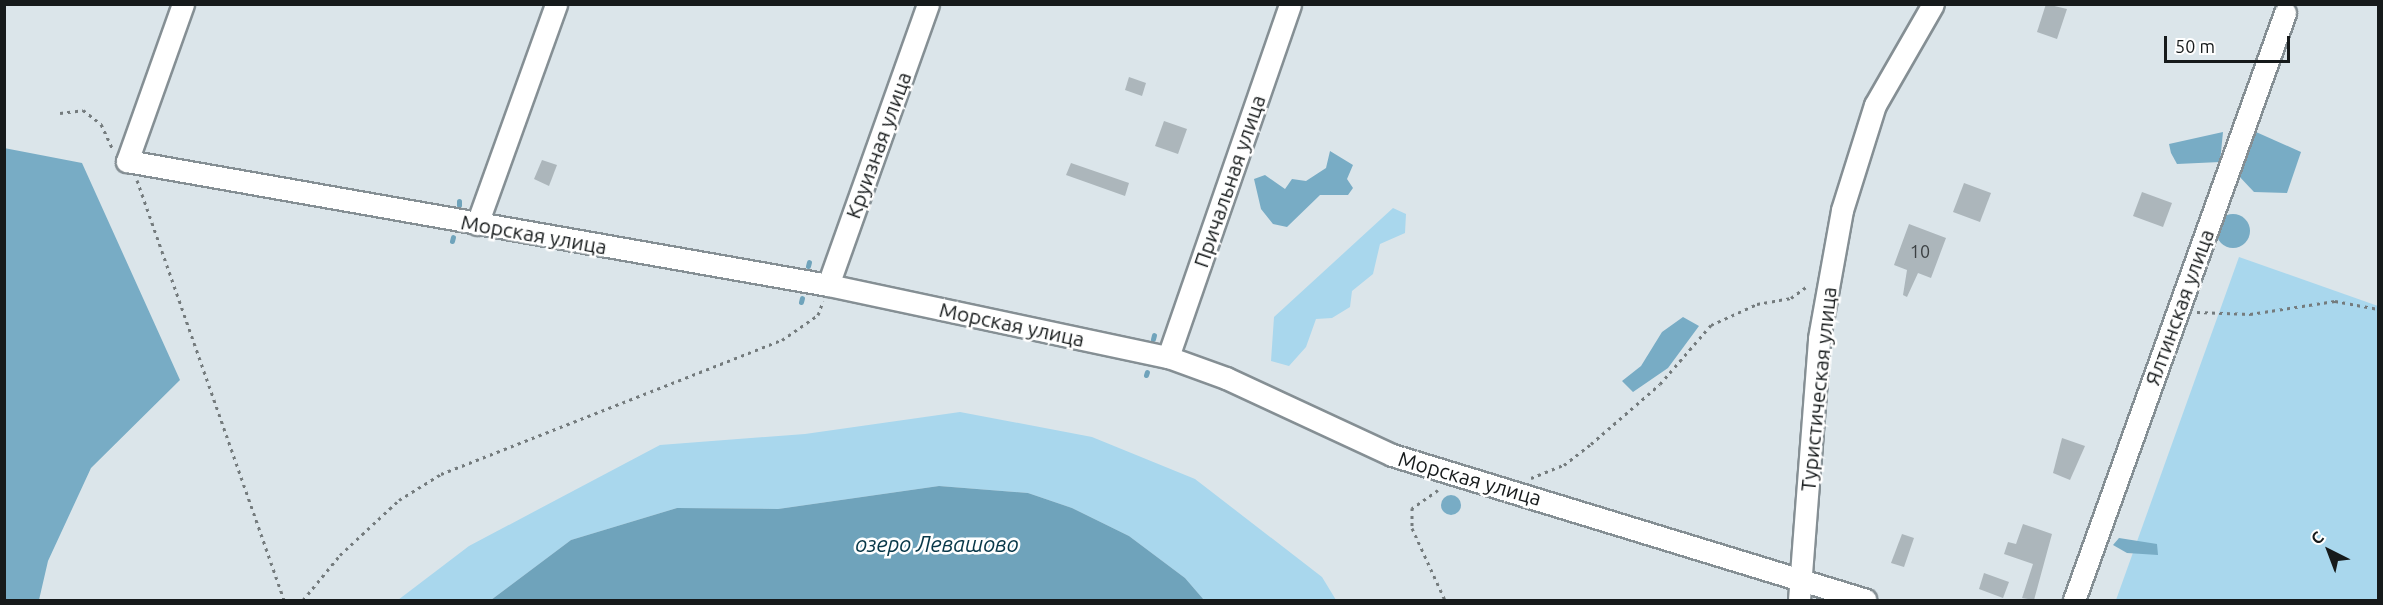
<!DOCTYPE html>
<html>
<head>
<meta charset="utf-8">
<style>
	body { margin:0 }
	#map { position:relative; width:2383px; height:605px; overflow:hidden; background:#dbe5ea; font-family:Ubuntu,sans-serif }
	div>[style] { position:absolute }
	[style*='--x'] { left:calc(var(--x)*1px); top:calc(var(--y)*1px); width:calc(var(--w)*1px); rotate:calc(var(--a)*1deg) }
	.green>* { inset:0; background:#a9d7ed }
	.forest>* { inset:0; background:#78acc5 }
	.round { border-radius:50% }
	.water>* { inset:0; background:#6fa3bb }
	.stream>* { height:5px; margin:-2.5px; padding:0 2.5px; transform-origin:2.5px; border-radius:2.5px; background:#6fa3bb }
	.building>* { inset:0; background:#acb6bb }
	.path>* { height:3px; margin-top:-1.5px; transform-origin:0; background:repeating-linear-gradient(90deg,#747b7d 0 3px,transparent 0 7.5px) }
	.roads { filter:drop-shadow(2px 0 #858f94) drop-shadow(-2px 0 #858f94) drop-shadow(0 2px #858f94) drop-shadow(0 -2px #858f94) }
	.minor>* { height:21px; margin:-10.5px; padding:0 10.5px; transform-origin:10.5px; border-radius:10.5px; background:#fff }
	span { translate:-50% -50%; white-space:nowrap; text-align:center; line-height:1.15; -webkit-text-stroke:5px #fff; paint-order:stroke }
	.number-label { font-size:18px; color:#3c4143 }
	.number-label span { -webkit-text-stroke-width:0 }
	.street-label { font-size:21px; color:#161a1b }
	.water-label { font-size:22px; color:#073748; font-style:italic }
	.frame { position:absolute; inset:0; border:6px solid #161a1b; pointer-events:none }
	.north { position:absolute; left:2299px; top:521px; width:60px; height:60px; -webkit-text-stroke:4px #fff; paint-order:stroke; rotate:318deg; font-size:16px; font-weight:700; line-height:24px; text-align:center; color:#161a1b }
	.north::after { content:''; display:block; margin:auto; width:21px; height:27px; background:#161a1b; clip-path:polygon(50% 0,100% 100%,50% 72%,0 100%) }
	.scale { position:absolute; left:2164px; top:36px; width:126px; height:27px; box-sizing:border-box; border:3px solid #161a1b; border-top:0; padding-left:8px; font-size:18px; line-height:21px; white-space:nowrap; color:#161a1b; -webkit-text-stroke:4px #fff; paint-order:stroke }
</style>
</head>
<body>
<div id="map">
	<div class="green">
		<div style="clip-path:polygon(1393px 208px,1406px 214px,1405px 233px,1380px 244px,1373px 274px,1352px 291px,1350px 307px,1332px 318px,1316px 319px,1306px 347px,1289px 366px,1271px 361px,1274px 317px)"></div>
		<div style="clip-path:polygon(2239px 257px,2378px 306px,2378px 600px,2116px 600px)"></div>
		<div style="clip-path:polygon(960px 412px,1092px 437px,1195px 479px,1322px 577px,1336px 600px,1204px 600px,1185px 578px,1129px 536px,1072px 508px,1028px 493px,939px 486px,778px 509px,677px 508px,571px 540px,491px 600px,398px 600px,469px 546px,660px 445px,805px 434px)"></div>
	</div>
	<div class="forest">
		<div style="clip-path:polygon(2223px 132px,2220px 162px,2177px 164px,2171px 153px,2169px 144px)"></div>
		<div style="clip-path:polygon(2256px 132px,2301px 152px,2287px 193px,2254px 192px,2237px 174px)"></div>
		<div style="clip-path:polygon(4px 148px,82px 163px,180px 380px,91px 468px,48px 561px,39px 600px,5px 600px)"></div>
		<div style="clip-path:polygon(1330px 151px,1353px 165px,1347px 179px,1353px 188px,1348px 195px,1320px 195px,1287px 227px,1273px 224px,1261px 209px,1254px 179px,1265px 175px,1285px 189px,1292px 179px,1306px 181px,1326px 168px)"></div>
		<div class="round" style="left:2216px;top:214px;width:34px;height:34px"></div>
		<div style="clip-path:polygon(1683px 317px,1699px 326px,1668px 368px,1633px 392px,1622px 381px,1641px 366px,1662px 332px)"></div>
		<div class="round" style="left:1441px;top:495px;width:20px;height:20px"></div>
		<div style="clip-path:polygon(2119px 538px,2157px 544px,2158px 555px,2127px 553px,2113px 545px)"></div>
	</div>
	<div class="water">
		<div style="clip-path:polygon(939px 486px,1028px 493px,1072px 508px,1129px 536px,1185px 578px,1204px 600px,491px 600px,571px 540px,677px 508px,778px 509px)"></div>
	</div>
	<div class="stream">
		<div style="--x:459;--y:205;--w:4;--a:-90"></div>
		<div style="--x:452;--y:241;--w:4;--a:-76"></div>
		<div style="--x:808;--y:266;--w:4;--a:-76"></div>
		<div style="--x:801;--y:302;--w:4;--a:-76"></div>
		<div style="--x:1153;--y:339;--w:4;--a:-76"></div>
		<div style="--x:1146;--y:375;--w:3;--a:-72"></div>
	</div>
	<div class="building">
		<div style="clip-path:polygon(2046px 4px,2067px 9px,2057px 39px,2037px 32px)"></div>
		<div style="clip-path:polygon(1129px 77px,1146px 83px,1142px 96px,1125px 90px)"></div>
		<div style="clip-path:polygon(1164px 121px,1187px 129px,1178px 154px,1155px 146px)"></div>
		<div style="clip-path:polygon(542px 160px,557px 165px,549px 186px,534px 179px)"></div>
		<div style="clip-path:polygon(1071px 163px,1129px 183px,1125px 196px,1066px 175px)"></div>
		<div style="clip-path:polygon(1964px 183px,1991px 193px,1980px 222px,1953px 212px)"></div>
		<div style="clip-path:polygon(2142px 192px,2172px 203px,2163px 227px,2133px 216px)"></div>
		<div style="clip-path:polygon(1909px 224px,1946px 238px,1931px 278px,1918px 273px,1907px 297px,1903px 295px,1907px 270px,1894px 265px)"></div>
		<div style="clip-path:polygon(2062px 438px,2085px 446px,2070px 480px,2053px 473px)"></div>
		<div style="clip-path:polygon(2023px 524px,2052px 534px,2034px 600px,2022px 598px,2033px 564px,2004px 554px,2008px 542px,2016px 544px)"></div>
		<div style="clip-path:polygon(1902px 534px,1914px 538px,1904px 567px,1891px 563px)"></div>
		<div style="clip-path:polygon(1984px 573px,2009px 582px,2003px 598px,1979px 589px)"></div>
	</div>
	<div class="path">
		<div style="--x:60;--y:113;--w:23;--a:-7"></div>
		<div style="--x:83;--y:110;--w:23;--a:38"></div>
		<div style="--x:101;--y:124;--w:26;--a:65"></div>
		<div style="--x:137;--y:180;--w:445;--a:70.7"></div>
		<div style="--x:2197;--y:312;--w:53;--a:2.2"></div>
		<div style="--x:2250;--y:314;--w:86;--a:-8.7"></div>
		<div style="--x:2335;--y:301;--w:44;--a:10.5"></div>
		<div style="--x:1531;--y:478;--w:35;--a:-22"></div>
		<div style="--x:1564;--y:465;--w:34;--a:-38"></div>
		<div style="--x:1591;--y:444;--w:91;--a:-41"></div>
		<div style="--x:1660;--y:384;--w:78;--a:-49.2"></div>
		<div style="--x:1711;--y:325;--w:51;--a:-24.5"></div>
		<div style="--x:1757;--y:304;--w:35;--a:-10"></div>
		<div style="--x:1791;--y:298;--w:22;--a:-36"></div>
		<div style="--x:1438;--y:490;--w:32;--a:145"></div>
		<div style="--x:1412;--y:508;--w:20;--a:90"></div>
		<div style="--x:1412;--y:528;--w:79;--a:65.4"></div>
		<div style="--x:303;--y:600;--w:58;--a:-50.6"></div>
		<div style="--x:340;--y:555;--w:81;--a:-43"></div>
		<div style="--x:399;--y:500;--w:49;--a:-31.8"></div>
		<div style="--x:441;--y:474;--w:366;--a:-21.5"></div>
		<div style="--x:782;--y:340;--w:44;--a:-34.8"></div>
		<div style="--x:818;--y:315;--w:15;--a:-70"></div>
	</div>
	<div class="roads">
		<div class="minor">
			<div style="--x:183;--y:4;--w:167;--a:109.6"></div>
			<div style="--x:127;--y:161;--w:712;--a:10.03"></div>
			<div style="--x:828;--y:285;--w:348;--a:12"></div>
			<div style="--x:1168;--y:357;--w:62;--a:19.9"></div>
			<div style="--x:1226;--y:378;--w:183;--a:24.9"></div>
			<div style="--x:1392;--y:455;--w:495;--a:17"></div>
			<div style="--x:477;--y:224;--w:234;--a:-70.2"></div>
			<div style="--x:828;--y:285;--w:298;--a:-70.4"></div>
			<div style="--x:1168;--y:357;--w:373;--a:-70.9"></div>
			<div style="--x:1799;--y:600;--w:263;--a:-85.6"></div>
			<div style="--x:1819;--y:338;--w:130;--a:-79.8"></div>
			<div style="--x:1842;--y:210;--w:110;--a:-72.6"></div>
			<div style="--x:1875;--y:105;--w:116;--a:-60.1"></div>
			<div style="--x:2074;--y:600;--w:624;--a:-70.23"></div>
		</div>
	</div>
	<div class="number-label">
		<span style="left:1920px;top:251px">10</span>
	</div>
	<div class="street-label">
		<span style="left:878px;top:145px;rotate:-70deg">Круизная улица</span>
		<span style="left:1229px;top:181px;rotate:-71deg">Причальная улица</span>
		<span style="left:534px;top:234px;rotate:10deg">Морская улица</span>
		<span style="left:2179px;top:307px;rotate:-70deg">Ялтинская улица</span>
		<span style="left:1012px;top:324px;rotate:12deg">Морская улица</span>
		<span style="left:1818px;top:389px;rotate:-84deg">Туристическая улица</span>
		<span style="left:1470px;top:478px;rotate:16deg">Морская улица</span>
	</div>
	<div class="water-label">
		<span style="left:937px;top:544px">озеро Левашово</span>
	</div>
	<div class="frame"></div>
	<div class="north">С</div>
	<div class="scale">50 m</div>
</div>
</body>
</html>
